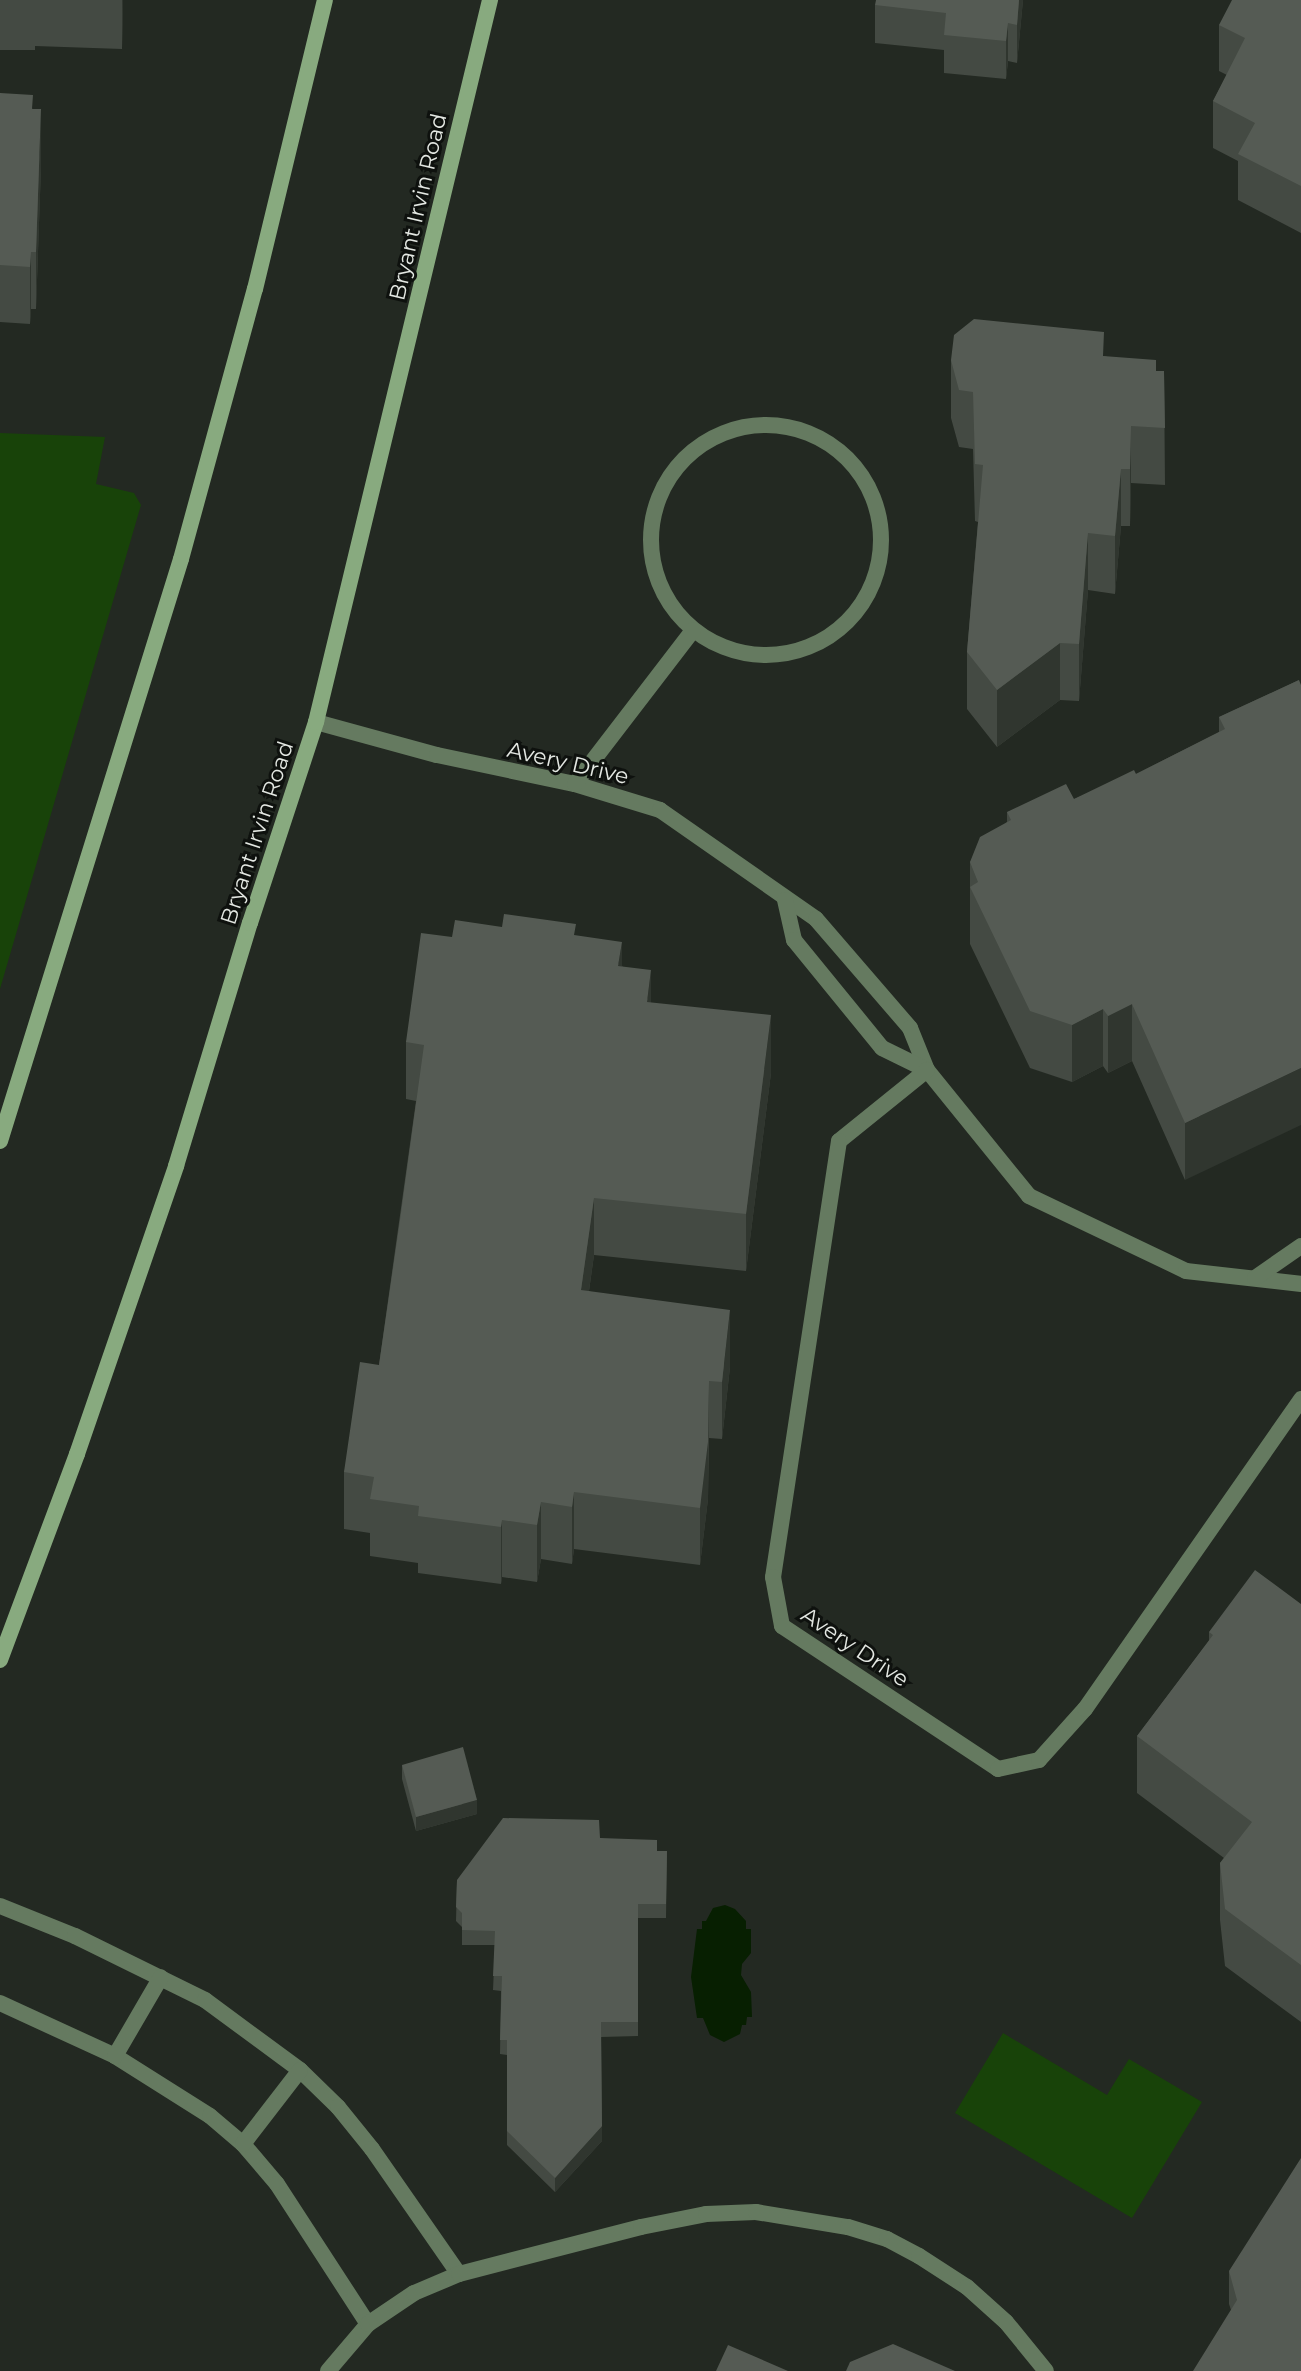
<!DOCTYPE html>
<html>
<head>
<meta charset="utf-8">
<style>
	body { margin:0 }
	#map { position:relative; width:1301px; height:2371px; overflow:hidden; background:#232922; font-family:Montserrat,sans-serif }
	div>[style] { position:absolute }
	[style*='--x'] { left:calc(var(--x)*1px); top:calc(var(--y)*1px); width:calc(var(--w)*1px); rotate:calc(var(--a)*1deg) }
	.green>* { inset:0; background:#184309 }
	.water>* { inset:0; background:#071f01 }
	.lane>* { height:16px; margin:-8px; padding:0 8px; transform-origin:8px; border-radius:8px; background:#657a60 }
	.lane>.ring { margin:-8px; padding:0; box-sizing:content-box; background:none; border:16px solid #657a60; border-radius:50% }
	.secondary>* { height:16px; margin:-8px; padding:0 8px; transform-origin:8px; border-radius:8px; background:#88aa7f }
	.wall>* { inset:0; background:#444a43 }
	.shaded-wall>* { inset:0; background:#30362f }
	.building>* { inset:0; background:#555b54 }
	span { translate:-50% -50%; white-space:nowrap; text-align:center; line-height:1.15; -webkit-text-stroke:6px #0e110e; paint-order:stroke }
	.street-label { font-size:22px; color:#e4e8e3 }
</style>
</head>
<body>
<div id="map">
	<div class="green">
		<div style="clip-path:polygon(0 433px,105px 437px,96px 484px,134px 493px,141px 505px,0 989px)"></div>
		<div style="clip-path:polygon(1003px 2033px,1107px 2095px,1129px 2059px,1202px 2102px,1132px 2218px,955px 2113px)"></div>
	</div>
	<div class="water">
		<div style="clip-path:polygon(725px 1905px,735px 1909px,746px 1921px,746px 1929px,751px 1929px,751px 1953px,742px 1964px,741px 1975px,751px 1992px,752px 2017px,747px 2017px,746px 2025px,742px 2025px,740px 2034px,724px 2042px,710px 2035px,703px 2018px,697px 2018px,691px 1977px,697px 1929px,702px 1929px,702px 1921px,706px 1921px,713px 1908px)"></div>
	</div>
	<div class="lane">
		<div class="ring" style="left:651px;top:425px;width:214px;height:214px"></div>
		<div style="--x:316;--y:722;--w:125;--a:15.3"></div>
		<div style="--x:437;--y:755;--w:141;--a:11.9"></div>
		<div style="--x:575;--y:784;--w:89;--a:17"></div>
		<div style="--x:660;--y:810;--w:190;--a:34.9"></div>
		<div style="--x:816;--y:919;--w:144;--a:49.2"></div>
		<div style="--x:910;--y:1028;--w:45;--a:68"></div>
		<div style="--x:927;--y:1070;--w:162;--a:51"></div>
		<div style="--x:1029;--y:1196;--w:174;--a:25.5"></div>
		<div style="--x:1186;--y:1271;--w:116;--a:6.4"></div>
		<div style="--x:575;--y:784;--w:194;--a:-52.5"></div>
		<div style="--x:785;--y:900;--w:41;--a:77.3"></div>
		<div style="--x:794;--y:940;--w:139;--a:50.8"></div>
		<div style="--x:882;--y:1048;--w:50;--a:26.1"></div>
		<div style="--x:927;--y:1070;--w:113;--a:141.1"></div>
		<div style="--x:839;--y:1141;--w:441;--a:98.6"></div>
		<div style="--x:773;--y:1577;--w:50;--a:79.6"></div>
		<div style="--x:782;--y:1626;--w:259;--a:33.5"></div>
		<div style="--x:998;--y:1769;--w:42;--a:-12.4"></div>
		<div style="--x:1039;--y:1760;--w:69;--a:-48"></div>
		<div style="--x:1085;--y:1709;--w:378;--a:-55.1"></div>
		<div style="--x:1255;--y:1278;--w:56;--a:-34.8"></div>
		<div style="--x:0;--y:1906;--w:81;--a:21.8"></div>
		<div style="--x:75;--y:1936;--w:145;--a:26.2"></div>
		<div style="--x:205;--y:2000;--w:118;--a:36.4"></div>
		<div style="--x:300;--y:2070;--w:53;--a:44.2"></div>
		<div style="--x:338;--y:2107;--w:54;--a:51"></div>
		<div style="--x:372;--y:2149;--w:152;--a:55.2"></div>
		<div style="--x:0;--y:2003;--w:127;--a:24.7"></div>
		<div style="--x:115;--y:2056;--w:112;--a:32.3"></div>
		<div style="--x:210;--y:2116;--w:43;--a:40.3"></div>
		<div style="--x:243;--y:2144;--w:52;--a:49.6"></div>
		<div style="--x:277;--y:2184;--w:167;--a:57"></div>
		<div style="--x:115;--y:2056;--w:91;--a:-59.8"></div>
		<div style="--x:243;--y:2144;--w:93;--a:-52.4"></div>
		<div style="--x:328;--y:2371;--w:62;--a:-49.6"></div>
		<div style="--x:368;--y:2324;--w:55;--a:-34"></div>
		<div style="--x:414;--y:2293;--w:49;--a:-22.9"></div>
		<div style="--x:459;--y:2274;--w:188;--a:-14.5"></div>
		<div style="--x:641;--y:2227;--w:66;--a:-11.3"></div>
		<div style="--x:706;--y:2214;--w:50;--a:-2.3"></div>
		<div style="--x:756;--y:2212;--w:93;--a:9.3"></div>
		<div style="--x:848;--y:2227;--w:41;--a:17.1"></div>
		<div style="--x:887;--y:2239;--w:36;--a:28"></div>
		<div style="--x:919;--y:2256;--w:57;--a:32.9"></div>
		<div style="--x:967;--y:2287;--w:52;--a:41.9"></div>
		<div style="--x:1006;--y:2322;--w:63;--a:50.8"></div>
	</div>
	<div class="secondary">
		<div style="--x:0;--y:1141;--w:609;--a:-72.72"></div>
		<div style="--x:181;--y:559;--w:280;--a:-74.7"></div>
		<div style="--x:255;--y:289;--w:297;--a:-76.4"></div>
		<div style="--x:0;--y:1660;--w:220;--a:-69.5"></div>
		<div style="--x:77;--y:1454;--w:305;--a:-71"></div>
		<div style="--x:176;--y:1166;--w:254;--a:-73.1"></div>
		<div style="--x:250;--y:923;--w:212;--a:-71.8"></div>
		<div style="--x:316;--y:722;--w:743;--a:-76.45"></div>
	</div>
	<div class="wall">
		<div style="clip-path:polygon(0 0,123px 0,122px 49px,35px 46px,35px 50px,0 50px)"></div>
		<div style="clip-path:polygon(1023px 0,1017px 63px,1008px 61px,1006px 79px,944px 73px,944px 50px,875px 43px,875px 5px)"></div>
		<div style="clip-path:polygon(1301px 0,1301px 233px,1238px 200px,1238px 161px,1213px 148px,1213px 101px,1227px 75px,1219px 71px,1219px 25px)"></div>
		<div style="clip-path:polygon(0 93px,33px 109px,41px 167px,36px 309px,31px 309px,30px 324px,0 322px)"></div>
		<div style="clip-path:polygon(1104px 356px,1156px 371px,1164px 371px,1165px 485px,1131px 483px,1130px 526px,1121px 526px,1115px 594px,1088px 590px,1079px 701px,1060px 700px,997px 747px,967px 709px,967px 652px,978px 522px,975px 521px,973px 449px,959px 447px,951px 418px,951px 360px)"></div>
		<div style="clip-path:polygon(1299px 680px,1185px 1180px,1132px 1061px,1108px 1073px,1103px 1066px,1072px 1082px,1030px 1068px,970px 944px,970px 862px,1007px 822px,1007px 812px,1074px 799px,1136px 774px,1219px 732px,1219px 717px)"></div>
		<div style="clip-path:polygon(502px 927px,576px 936px,622px 966px,651px 1003px,771px 1073px,746px 1271px,594px 1255px,589px 1291px,730px 1367px,722px 1439px,709px 1438px,708px 1499px,700px 1565px,574px 1549px,572px 1564px,541px 1559px,537px 1582px,502px 1577px,501px 1584px,418px 1573px,418px 1563px,370px 1556px,370px 1533px,344px 1529px,344px 1472px,379px 1365px,416px 1101px,406px 1099px,406px 1042px,452px 937px)"></div>
		<div style="clip-path:polygon(1301px 1604px,1301px 2022px,1225px 1966px,1220px 1920px,1220px 1863px,1224px 1858px,1137px 1793px,1137px 1736px,1209px 1641px,1209px 1632px)"></div>
		<div style="clip-path:polygon(402px 1765px,477px 1814px,416px 1831px,402px 1779px)"></div>
		<div style="clip-path:polygon(600px 1838px,657px 1851px,667px 1851px,666px 1918px,638px 1918px,638px 2036px,601px 2037px,602px 2141px,555px 2192px,507px 2145px,507px 2055px,500px 2054px,501px 1991px,493px 1990px,495px 1945px,462px 1945px,462px 1927px,456px 1921px,457px 1880px)"></div>
		<div style="clip-path:polygon(1229px 2271px,1301px 2371px,1231px 2310px,1229px 2304px)"></div>
	</div>
	<div class="shaded-wall">
		<div style="clip-path:polygon(122px 0,123px 0,122px 49px)"></div>
		<div style="clip-path:polygon(1019px 0,1023px 0,1017px 63px,1017px 25px)"></div>
		<div style="clip-path:polygon(1008px 23px,1008px 61px,1006px 79px,1006px 41px)"></div>
		<div style="clip-path:polygon(41px 109px,41px 167px,36px 309px,36px 252px)"></div>
		<div style="clip-path:polygon(31px 252px,31px 309px,30px 324px,30px 267px)"></div>
		<div style="clip-path:polygon(1131px 426px,1131px 483px,1130px 526px,1130px 469px)"></div>
		<div style="clip-path:polygon(1121px 469px,1121px 526px,1115px 594px,1115px 536px)"></div>
		<div style="clip-path:polygon(1088px 533px,1088px 590px,1079px 701px,1079px 644px)"></div>
		<div style="clip-path:polygon(1060px 643px,1060px 700px,997px 747px,997px 690px)"></div>
		<div style="clip-path:polygon(622px 942px,622px 999px,618px 966px)"></div>
		<div style="clip-path:polygon(651px 970px,651px 1027px,647px 1002px)"></div>
		<div style="clip-path:polygon(1132px 1004px,1132px 1061px,1108px 1073px,1108px 1016px)"></div>
		<div style="clip-path:polygon(1103px 1009px,1103px 1066px,1072px 1082px,1072px 1025px)"></div>
		<div style="clip-path:polygon(771px 1015px,771px 1073px,746px 1271px,746px 1214px)"></div>
		<div style="clip-path:polygon(1301px 1068px,1301px 1125px,1185px 1180px,1185px 1123px)"></div>
		<div style="clip-path:polygon(594px 1198px,594px 1255px,581px 1347px,581px 1290px)"></div>
		<div style="clip-path:polygon(730px 1310px,730px 1367px,722px 1439px,722px 1382px)"></div>
		<div style="clip-path:polygon(709px 1381px,708px 1499px,700px 1565px,700px 1508px)"></div>
		<div style="clip-path:polygon(574px 1492px,574px 1549px,572px 1564px,572px 1507px)"></div>
		<div style="clip-path:polygon(541px 1502px,541px 1559px,537px 1582px,537px 1525px)"></div>
		<div style="clip-path:polygon(502px 1520px,502px 1577px,501px 1584px,501px 1527px)"></div>
		<div style="clip-path:polygon(477px 1800px,477px 1814px,416px 1831px,416px 1817px)"></div>
		<div style="clip-path:polygon(602px 2126px,602px 2141px,555px 2192px,555px 2178px)"></div>
	</div>
	<div class="building">
		<div style="clip-path:polygon(876px 0,1019px 0,1017px 25px,1008px 23px,1006px 41px,944px 35px,946px 13px,875px 5px)"></div>
		<div style="clip-path:polygon(1232px 0,1301px 0,1301px 186px,1238px 154px,1255px 123px,1213px 101px,1245px 38px,1219px 25px)"></div>
		<div style="clip-path:polygon(0 93px,33px 95px,32px 109px,41px 109px,36px 252px,31px 252px,30px 267px,0 265px)"></div>
		<div style="clip-path:polygon(974px 319px,1104px 332px,1103px 356px,1156px 360px,1156px 371px,1164px 371px,1165px 428px,1131px 426px,1130px 469px,1121px 469px,1115px 536px,1088px 533px,1079px 644px,1060px 643px,997px 690px,967px 652px,983px 465px,975px 464px,973px 392px,959px 390px,951px 360px,954px 335px)"></div>
		<div style="clip-path:polygon(1299px 680px,1301px 685px,1301px 1068px,1185px 1123px,1132px 1004px,1108px 1016px,1103px 1009px,1072px 1025px,1030px 1011px,970px 887px,978px 882px,970px 862px,980px 837px,1011px 820px,1007px 812px,1066px 784px,1074px 799px,1134px 770px,1136px 774px,1225px 729px,1219px 717px)"></div>
		<div style="clip-path:polygon(504px 914px,576px 924px,574px 935px,622px 942px,618px 966px,651px 970px,647px 1002px,771px 1015px,746px 1214px,594px 1198px,581px 1290px,730px 1310px,722px 1382px,709px 1381px,708px 1442px,700px 1508px,574px 1492px,572px 1507px,541px 1502px,537px 1525px,502px 1520px,501px 1527px,418px 1516px,419px 1506px,370px 1499px,374px 1477px,344px 1472px,360px 1362px,379px 1365px,400px 1220px,424px 1045px,406px 1042px,421px 933px,452px 937px,455px 920px,502px 927px)"></div>
		<div style="clip-path:polygon(1255px 1570px,1301px 1604px,1301px 1965px,1225px 1909px,1220px 1863px,1252px 1822px,1137px 1736px,1213px 1635px,1209px 1632px)"></div>
		<div style="clip-path:polygon(463px 1747px,477px 1800px,416px 1817px,402px 1765px)"></div>
		<div style="clip-path:polygon(503px 1818px,599px 1820px,600px 1838px,657px 1840px,657px 1851px,667px 1851px,666px 1904px,638px 1904px,638px 2022px,601px 2022px,602px 2126px,555px 2178px,507px 2131px,507px 2040px,500px 2040px,502px 1976px,493px 1976px,495px 1931px,462px 1930px,462px 1913px,456px 1907px,457px 1880px)"></div>
		<div style="clip-path:polygon(1301px 2158px,1301px 2371px,1193px 2371px,1237px 2300px,1229px 2271px)"></div>
		<div style="clip-path:polygon(893px 2344px,955px 2371px,846px 2371px,850px 2362px)"></div>
		<div style="clip-path:polygon(728px 2345px,788px 2371px,716px 2371px)"></div>
	</div>
	<div class="street-label">
		<span style="left:418px;top:207px;rotate:-77deg">Bryant Irvin Road</span>
		<span style="left:568px;top:763px;rotate:13deg">Avery Drive</span>
		<span style="left:257px;top:833px;rotate:-72deg">Bryant Irvin Road</span>
		<span style="left:855px;top:1647px;rotate:34deg">Avery Drive</span>
	</div>
</div>
</body>
</html>
